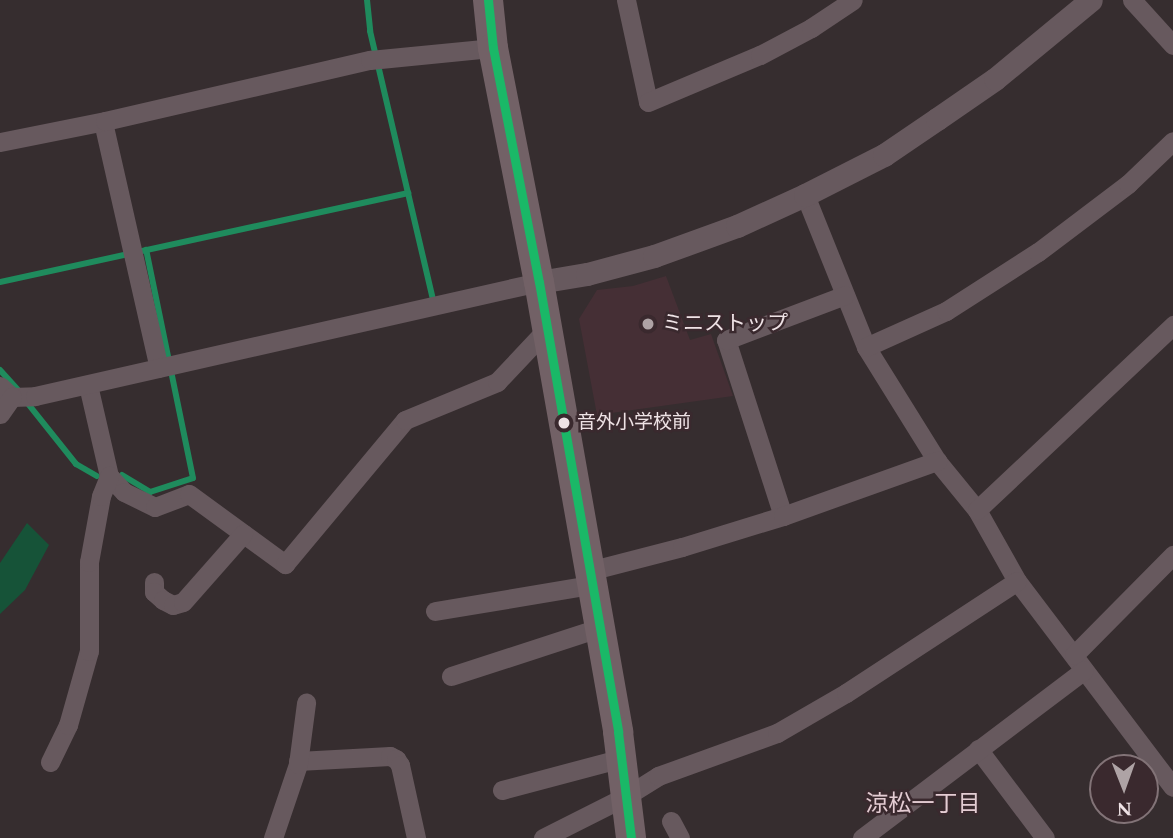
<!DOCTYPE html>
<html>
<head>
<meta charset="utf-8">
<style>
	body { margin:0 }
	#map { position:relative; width:1173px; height:838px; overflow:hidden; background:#362d2f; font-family:Spectral,"Noto Sans JP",serif }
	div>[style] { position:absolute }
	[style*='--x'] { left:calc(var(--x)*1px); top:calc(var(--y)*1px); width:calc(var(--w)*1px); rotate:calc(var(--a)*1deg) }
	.built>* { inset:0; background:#452f35 }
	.green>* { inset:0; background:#165338 }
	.stream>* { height:6px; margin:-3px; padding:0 3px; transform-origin:3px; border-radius:3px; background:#1f8b5d }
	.minor>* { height:19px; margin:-9.5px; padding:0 9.5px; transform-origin:9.5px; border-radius:9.5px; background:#67595e }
	.tertiary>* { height:23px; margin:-11.5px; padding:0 11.5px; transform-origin:11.5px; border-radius:11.5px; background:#67595e }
	.primary>* { height:30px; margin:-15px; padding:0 15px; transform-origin:15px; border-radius:15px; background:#726166 }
	.bus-1>* { height:9px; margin:-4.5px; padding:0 4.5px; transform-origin:4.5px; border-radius:4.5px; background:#1ab867 }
	.dots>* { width:19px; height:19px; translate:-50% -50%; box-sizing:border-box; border:4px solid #3a292e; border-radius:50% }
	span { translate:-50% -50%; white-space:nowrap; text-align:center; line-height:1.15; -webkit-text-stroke:5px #3a292e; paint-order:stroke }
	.bus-label { font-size:19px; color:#eee2e5 }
	.left { translate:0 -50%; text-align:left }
	.poi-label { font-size:21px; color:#eee2e5 }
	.neighbourhood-label { font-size:23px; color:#e4ccd3 }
	.north { position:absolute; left:1089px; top:754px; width:70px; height:70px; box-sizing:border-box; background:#3a292e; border:2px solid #827377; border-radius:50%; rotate:179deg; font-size:19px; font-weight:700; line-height:28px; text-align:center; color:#eee2e5 }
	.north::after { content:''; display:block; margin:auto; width:24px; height:32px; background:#aea3a5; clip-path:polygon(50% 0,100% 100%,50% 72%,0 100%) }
</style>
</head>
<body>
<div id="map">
	<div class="built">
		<div style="clip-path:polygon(666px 276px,690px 340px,711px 334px,733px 396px,597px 415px,579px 319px,597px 290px,633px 286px)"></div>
	</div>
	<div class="green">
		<div style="clip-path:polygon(27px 523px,49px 545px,25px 590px,0 614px,0 563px)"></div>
	</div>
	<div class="stream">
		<div style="--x:367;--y:0;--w:31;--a:84"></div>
		<div style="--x:370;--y:31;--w:275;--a:76.8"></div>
		<div style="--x:0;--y:282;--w:418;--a:-12.3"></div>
		<div style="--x:0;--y:370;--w:28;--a:48"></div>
		<div style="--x:25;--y:400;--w:82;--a:51.4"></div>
		<div style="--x:76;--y:464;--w:24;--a:30"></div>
		<div style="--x:122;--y:475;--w:33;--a:31"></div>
		<div style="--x:150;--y:492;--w:45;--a:-18"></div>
		<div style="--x:193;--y:478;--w:233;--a:-101.6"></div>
	</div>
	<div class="minor">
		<div style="--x:626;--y:0;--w:104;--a:77.8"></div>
		<div style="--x:648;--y:102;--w:121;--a:-22.8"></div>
		<div style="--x:760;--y:55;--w:58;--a:-27.9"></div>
		<div style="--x:811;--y:28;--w:50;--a:-33.7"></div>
		<div style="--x:1132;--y:0;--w:61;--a:47.7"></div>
		<div style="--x:103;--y:122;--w:252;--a:77.2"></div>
		<div style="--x:0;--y:142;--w:107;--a:-11.3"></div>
		<div style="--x:105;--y:121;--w:272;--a:-13"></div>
		<div style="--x:370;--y:60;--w:124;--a:-5.6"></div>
		<div style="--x:805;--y:195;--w:164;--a:68.1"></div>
		<div style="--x:866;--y:347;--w:134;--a:58.1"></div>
		<div style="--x:937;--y:461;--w:63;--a:50.8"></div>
		<div style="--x:977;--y:510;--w:81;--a:60.6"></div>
		<div style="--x:1017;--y:581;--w:258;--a:52.9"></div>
		<div style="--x:866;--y:347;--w:88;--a:-24.2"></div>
		<div style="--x:946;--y:311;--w:109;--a:-32.7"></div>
		<div style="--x:1038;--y:252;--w:113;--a:-37.1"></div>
		<div style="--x:1128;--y:184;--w:62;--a:-43.7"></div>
		<div style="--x:88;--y:385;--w:93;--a:77"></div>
		<div style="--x:109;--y:476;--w:22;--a:47"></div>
		<div style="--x:124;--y:492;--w:34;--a:26"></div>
		<div style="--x:155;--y:507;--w:36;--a:-21"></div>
		<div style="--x:189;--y:494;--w:119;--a:36.1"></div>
		<div style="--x:285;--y:564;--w:187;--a:-50.2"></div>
		<div style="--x:405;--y:420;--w:100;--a:-22.4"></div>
		<div style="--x:497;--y:382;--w:73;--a:-46.7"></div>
		<div style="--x:0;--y:386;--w:16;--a:43"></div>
		<div style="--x:12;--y:397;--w:23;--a:-2"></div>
		<div style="--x:35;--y:396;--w:517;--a:-12.75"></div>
		<div style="--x:0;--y:414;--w:21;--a:-55"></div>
		<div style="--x:977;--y:510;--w:270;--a:-43.3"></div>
		<div style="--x:783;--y:516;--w:185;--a:-107.9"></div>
		<div style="--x:726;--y:340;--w:127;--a:-20.7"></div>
		<div style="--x:589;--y:571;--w:96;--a:-14.5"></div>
		<div style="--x:682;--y:547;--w:106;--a:-17.1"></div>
		<div style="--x:783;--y:516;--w:164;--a:-19.7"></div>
		<div style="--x:154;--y:582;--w:10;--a:90"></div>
		<div style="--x:154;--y:592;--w:12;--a:42"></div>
		<div style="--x:163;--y:600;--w:11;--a:27"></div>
		<div style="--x:173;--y:605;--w:10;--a:-17"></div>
		<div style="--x:183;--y:602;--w:91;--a:-48.6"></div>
		<div style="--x:435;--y:611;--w:158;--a:-9.5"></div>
		<div style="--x:1074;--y:655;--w:141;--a:-45.3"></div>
		<div style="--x:451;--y:676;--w:156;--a:-18"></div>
		<div style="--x:978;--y:749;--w:111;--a:53"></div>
		<div style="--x:298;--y:761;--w:92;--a:-3.1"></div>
		<div style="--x:390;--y:756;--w:7;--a:27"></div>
		<div style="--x:396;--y:759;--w:7;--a:56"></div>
		<div style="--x:400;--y:765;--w:75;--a:77.6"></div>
		<div style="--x:50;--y:762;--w:41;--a:-64.1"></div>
		<div style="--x:68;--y:725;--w:77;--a:-74.2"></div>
		<div style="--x:89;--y:651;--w:89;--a:-90"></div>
		<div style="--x:89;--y:562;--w:67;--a:-79.7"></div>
		<div style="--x:101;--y:496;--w:22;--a:-68"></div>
		<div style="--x:502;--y:790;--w:124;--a:-14.9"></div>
		<div style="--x:671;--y:821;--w:19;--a:62"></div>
		<div style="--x:273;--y:838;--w:78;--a:-71.3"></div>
		<div style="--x:298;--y:764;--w:62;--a:-82.5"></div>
		<div style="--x:543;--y:838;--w:95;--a:-26.8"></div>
		<div style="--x:628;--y:795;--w:36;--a:-32"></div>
		<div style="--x:658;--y:776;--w:127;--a:-19.9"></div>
		<div style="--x:777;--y:733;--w:80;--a:-30.1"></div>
		<div style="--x:846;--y:693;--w:204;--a:-33.2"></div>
		<div style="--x:862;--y:838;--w:278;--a:-37.1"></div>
	</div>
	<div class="tertiary">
		<div style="--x:539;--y:282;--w:49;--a:-9.5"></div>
		<div style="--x:587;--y:274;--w:69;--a:-15"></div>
		<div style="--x:654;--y:256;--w:88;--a:-19.9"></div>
		<div style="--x:737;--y:226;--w:75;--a:-24.5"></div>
		<div style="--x:805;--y:195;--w:89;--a:-26.9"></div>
		<div style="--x:884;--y:155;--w:64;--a:-34.2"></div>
		<div style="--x:937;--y:119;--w:70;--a:-34.6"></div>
		<div style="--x:995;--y:79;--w:124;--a:-39.5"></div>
	</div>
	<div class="primary">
		<div style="--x:488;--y:0;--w:48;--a:84.1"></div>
		<div style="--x:493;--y:48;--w:238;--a:78.9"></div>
		<div style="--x:539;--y:282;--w:457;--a:80"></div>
		<div style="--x:618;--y:732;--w:107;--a:83"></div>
	</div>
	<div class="bus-1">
		<div style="--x:488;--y:0;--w:48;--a:84.1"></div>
		<div style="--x:493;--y:48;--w:238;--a:78.9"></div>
		<div style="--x:539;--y:282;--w:457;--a:80"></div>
		<div style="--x:618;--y:732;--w:107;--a:83"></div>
	</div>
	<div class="dots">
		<div style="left:648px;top:324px;background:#aea3a5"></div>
		<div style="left:564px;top:423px;background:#eee2e5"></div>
	</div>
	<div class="bus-label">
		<span class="left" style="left:577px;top:423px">音外小学校前</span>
	</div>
	<div class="poi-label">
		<span class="left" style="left:662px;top:324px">ミニストップ</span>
	</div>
	<div class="neighbourhood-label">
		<span style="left:923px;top:805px">涼松一丁目</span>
	</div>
	<div class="north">N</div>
</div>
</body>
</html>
